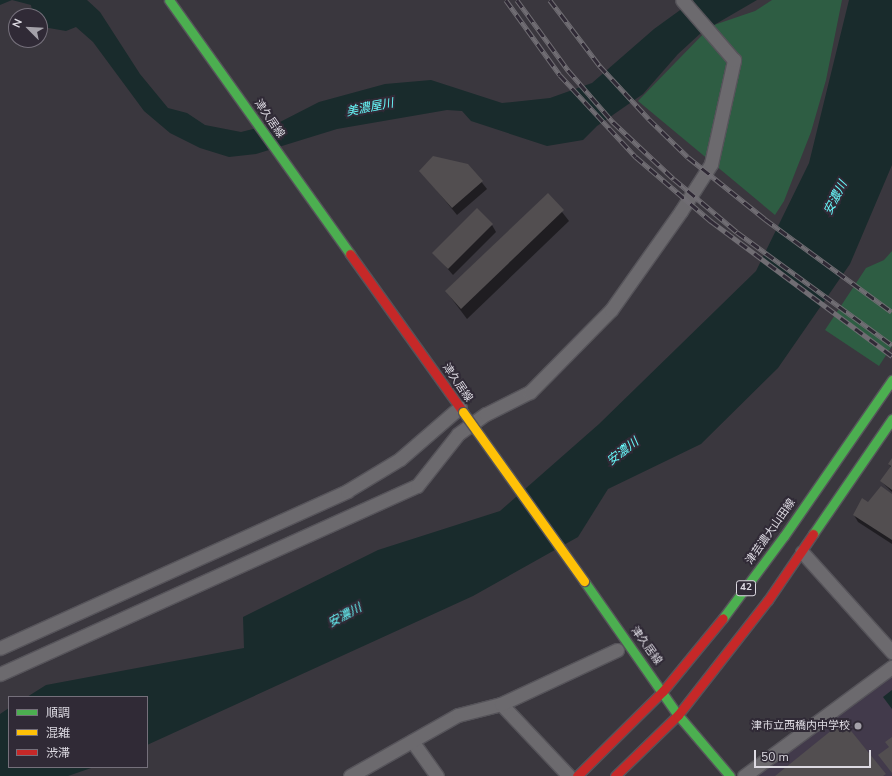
<!DOCTYPE html>
<html>
<head>
<meta charset="utf-8">
<style>
	body { margin:0 }
	#map { position:relative; width:892px; height:776px; overflow:hidden; background:#3a373e; font-family:"Nunito Sans","Noto Sans JP",sans-serif }
	div>[style] { position:absolute }
	[style*='--x'] { left:calc(var(--x)*1px); top:calc(var(--y)*1px); width:calc(var(--w)*1px); rotate:calc(var(--a)*1deg) }
	.built>* { inset:0; background:#423a4b }
	.green>* { inset:0; background:#2e5d43 }
	.water>* { inset:0; background:#192b2c }
	.shadow>* { inset:0; background:#0007 }
	.building>* { inset:0; background:#524e50 }
	.roads { filter:drop-shadow(1px 0 #56545a) drop-shadow(-1px 0 #56545a) drop-shadow(0 1px #56545a) drop-shadow(0 -1px #56545a) }
	.street>* { height:13px; margin:-6.5px; padding:0 6.5px; transform-origin:6.5px; border-radius:6.5px; background:#6c6a6e }
	.fast>* { height:9px; margin:-4.5px; padding:0 4.5px; transform-origin:4.5px; border-radius:4.5px; background:#4caf50 }
	.jam>* { height:9px; margin:-4.5px; padding:0 4.5px; transform-origin:4.5px; border-radius:4.5px; background:#c62828 }
	.rail>* { height:4.5px; margin-top:-2.25px; transform-origin:0; background:repeating-linear-gradient(90deg,#302a36 0 9px,#706d73 0 18px); box-sizing:border-box; border-block:1px solid #706d73 }
	.bridges { filter:drop-shadow(1px 0 #56545a) drop-shadow(-1px 0 #56545a) drop-shadow(0 1px #56545a) drop-shadow(0 -1px #56545a) }
	.slow-bridge>* { height:9px; margin:-4.5px; padding:0 4.5px; transform-origin:4.5px; border-radius:4.5px; background:#ffc107 }
	.dots>* { width:11px; height:11px; translate:-50% -50%; box-sizing:border-box; border:2px solid #302a36; border-radius:50% }
	span { translate:-50% -50%; white-space:nowrap; text-align:center; line-height:1.15; -webkit-text-stroke:4px #302a36; paint-order:stroke }
	.shield-label span { padding:1px 3px; background:#302a36; border:1px solid; border-radius:3px; -webkit-text-stroke-width:0 }
	.shield-label { font-size:10px; color:#dddae2; font-weight:700 }
	.street-label { font-size:11px; color:#dddae2 }
	.poi-label { font-size:11px; color:#dddae2 }
	.right { translate:-100% -50%; text-align:right }
	.water-label { font-size:12px; color:#68fbfd; font-style:italic }
	.legend { position:absolute; left:8px; top:696px; width:140px; height:72px; box-sizing:border-box; background:#302a36; border:1px solid #75707b; margin:0; padding:5px 7px; list-style:none; font-size:12px; color:#dddae2 }
	.legend li { display:flex; align-items:center; gap:8px; height:20px }
	.legend b { width:20px; border:1px solid #75707b }
	.north { position:absolute; left:8px; top:8px; width:40px; height:40px; box-sizing:border-box; background:#302a36; border:1px solid #75707b; border-radius:50%; rotate:294deg; font-size:11px; font-weight:700; line-height:16px; text-align:center; color:#dddae2 }
	.north::after { content:''; display:block; margin:auto; width:14px; height:18px; background:#a4a1a9; clip-path:polygon(50% 0,100% 100%,50% 72%,0 100%) }
	.scale { position:absolute; left:754px; top:750px; width:117px; height:18px; box-sizing:border-box; border:2px solid #dddae2; border-top:0; padding-left:5px; font-size:12px; line-height:14px; white-space:nowrap; color:#dddae2; -webkit-text-stroke:3px #302a36; paint-order:stroke }
</style>
</head>
<body>
<div id="map">
	<div class="built">
		<div style="clip-path:polygon(892px 677px,892px 776px,758px 776px)"></div>
	</div>
	<div class="green">
		<div style="clip-path:polygon(772px 0,842px 0,826px 80px,811px 132px,784px 201px,775px 215px,638px 101px,711px 26px,755px 11px)"></div>
		<div style="clip-path:polygon(892px 251px,892px 346px,879px 366px,825px 330px,866px 268px,884px 260px)"></div>
	</div>
	<div class="water">
		<div style="clip-path:polygon(0 0,87px 0,100px 12px,140px 74px,168px 108px,187px 113px,205px 125px,241px 132px,280px 122px,319px 102px,385px 84px,431px 80px,502px 103px,550px 98px,592px 83px,654px 29px,694px 0,757px 0,702px 32px,678px 54px,643px 94px,597px 126px,583px 140px,547px 146px,471px 121px,462px 111px,447px 110px,337px 129px,256px 154px,229px 157px,200px 148px,170px 133px,144px 111px,93px 42px,76px 27px,66px 31px,43px 27px,40px 23px,40px 16px,33px 16px,31px 5px,12px 0,0 5px)"></div>
		<div style="clip-path:polygon(849px 0,892px 0,892px 165px,850px 264px,778px 368px,701px 444px,608px 489px,578px 537px,473px 596px,147px 745px,147px 697px,27px 697px,46px 685px,244px 648px,243px 617px,378px 550px,500px 511px,599px 424px,756px 271px,809px 163px)"></div>
		<div style="clip-path:polygon(892px 690px,892px 709px,883px 697px)"></div>
		<div style="clip-path:polygon(9px 708px,9px 767px,94px 767px,68px 776px,0 776px,0 714px)"></div>
	</div>
	<div class="shadow">
		<div style="clip-path:polygon(468px 165px,487px 189px,457px 215px,421px 171px)"></div>
		<div style="clip-path:polygon(548px 194px,569px 221px,467px 319px,446px 291px)"></div>
		<div style="clip-path:polygon(492px 225px,496px 232px,453px 275px,434px 253px)"></div>
		<div style="clip-path:polygon(892px 459px,892px 492px,881px 481px,891px 468px,889px 464px)"></div>
		<div style="clip-path:polygon(892px 496px,892px 544px,858px 522px,854px 515px)"></div>
	</div>
	<div class="building">
		<div style="clip-path:polygon(433px 156px,468px 164px,483px 181px,452px 208px,419px 171px)"></div>
		<div style="clip-path:polygon(548px 193px,564px 210px,461px 309px,445px 291px)"></div>
		<div style="clip-path:polygon(477px 208px,493px 224px,448px 269px,432px 253px)"></div>
		<div style="clip-path:polygon(892px 458px,892px 490px,880px 481px,891px 466px,888px 464px)"></div>
		<div style="clip-path:polygon(881px 486px,892px 494px,892px 540px,853px 515px,862px 498px,868px 502px)"></div>
		<div style="clip-path:polygon(843px 721px,886px 774px,883px 776px,775px 776px)"></div>
		<div style="clip-path:polygon(892px 737px,892px 773px,878px 755px,889px 747px,885px 742px)"></div>
	</div>
	<div class="roads">
		<div class="street">
			<div style="--x:802;--y:552;--w:135;--a:48"></div>
			<div style="--x:0;--y:648;--w:381;--a:-24.3"></div>
			<div style="--x:347;--y:491;--w:62;--a:-31.1"></div>
			<div style="--x:400;--y:459;--w:79;--a:-40.9"></div>
			<div style="--x:0;--y:674;--w:457;--a:-24.3"></div>
			<div style="--x:417;--y:486;--w:66;--a:-51.7"></div>
			<div style="--x:458;--y:434;--w:34;--a:-36"></div>
			<div style="--x:486;--y:414;--w:49;--a:-26.6"></div>
			<div style="--x:530;--y:392;--w:115;--a:-45.4"></div>
			<div style="--x:611;--y:310;--w:121;--a:-54.7"></div>
			<div style="--x:681;--y:211;--w:56;--a:-57.4"></div>
			<div style="--x:711;--y:164;--w:107;--a:-77.5"></div>
			<div style="--x:734;--y:60;--w:79;--a:-130.9"></div>
			<div style="--x:501;--y:704;--w:99;--a:46.6"></div>
			<div style="--x:412;--y:741;--w:43;--a:54.5"></div>
			<div style="--x:350;--y:776;--w:124;--a:-29.5"></div>
			<div style="--x:458;--y:715;--w:44;--a:-14.3"></div>
			<div style="--x:501;--y:704;--w:128;--a:-25"></div>
			<div style="--x:744;--y:776;--w:184;--a:-36.4"></div>
		</div>
		<div class="fast">
			<div style="--x:169;--y:0;--w:312;--a:54.5"></div>
			<div style="--x:813;--y:534;--w:140;--a:-55.5"></div>
			<div style="--x:584;--y:581;--w:164;--a:55"></div>
			<div style="--x:678;--y:715;--w:80;--a:49.6"></div>
			<div style="--x:723;--y:618;--w:102;--a:-53.4"></div>
			<div style="--x:784;--y:536;--w:190;--a:-55.3"></div>
		</div>
		<div class="jam">
			<div style="--x:350;--y:254;--w:194;--a:54.4"></div>
			<div style="--x:577;--y:776;--w:121;--a:-44.7"></div>
			<div style="--x:663;--y:691;--w:94;--a:-50.6"></div>
			<div style="--x:615;--y:776;--w:88;--a:-44.1"></div>
			<div style="--x:678;--y:715;--w:146;--a:-52"></div>
			<div style="--x:768;--y:600;--w:80;--a:-55.7"></div>
		</div>
	</div>
	<div class="rail">
		<div style="--x:506;--y:0;--w:92;--a:54.2"></div>
		<div style="--x:560;--y:75;--w:112;--a:47.2"></div>
		<div style="--x:636;--y:157;--w:99;--a:40.5"></div>
		<div style="--x:711;--y:221;--w:226;--a:36.7"></div>
		<div style="--x:517;--y:0;--w:87;--a:53.9"></div>
		<div style="--x:568;--y:70;--w:69;--a:49.1"></div>
		<div style="--x:613;--y:122;--w:83;--a:43.1"></div>
		<div style="--x:674;--y:179;--w:82;--a:40.1"></div>
		<div style="--x:737;--y:232;--w:192;--a:36.1"></div>
		<div style="--x:550;--y:0;--w:83;--a:52.9"></div>
		<div style="--x:600;--y:66;--w:72;--a:47.2"></div>
		<div style="--x:649;--y:119;--w:54;--a:44.3"></div>
		<div style="--x:688;--y:157;--w:99;--a:38.8"></div>
		<div style="--x:765;--y:219;--w:157;--a:36.2"></div>
	</div>
	<div class="bridges">
		<div class="slow-bridge">
			<div style="--x:463;--y:412;--w:208;--a:54.4"></div>
		</div>
	</div>
	<div class="dots">
		<div style="left:858px;top:726px;background:#a4a1a9"></div>
	</div>
	<div class="shield-label">
		<span style="left:746px;top:588px">42</span>
	</div>
	<div class="street-label">
		<span style="left:269px;top:119px;rotate:55deg">津久居線</span>
		<span style="left:457px;top:383px;rotate:55deg">津久居線</span>
		<span style="left:771px;top:532px;rotate:-55deg">津芸濃大山田線</span>
		<span style="left:646px;top:646px;rotate:54deg">津久居線</span>
	</div>
	<div class="poi-label">
		<span class="right" style="left:850px;top:726px">津市立西橋内中学校</span>
	</div>
	<div class="water-label">
		<span style="left:370px;top:108px;rotate:-11deg">美濃屋川</span>
		<span style="left:836px;top:198px;rotate:-63deg">安濃川</span>
		<span style="left:623px;top:452px;rotate:-38deg">安濃川</span>
		<span style="left:345px;top:616px;rotate:-28deg">安濃川</span>
	</div>
	<ul class="legend">
	<li><b style="height:5px;background:#4caf50"></b>順調</li>
	<li><b style="height:5px;background:#ffc107"></b>混雑</li>
	<li><b style="height:5px;background:#c62828"></b>渋滞</li>
	</ul>
	<div class="north">N</div>
	<div class="scale">50 m</div>
</div>
</body>
</html>
